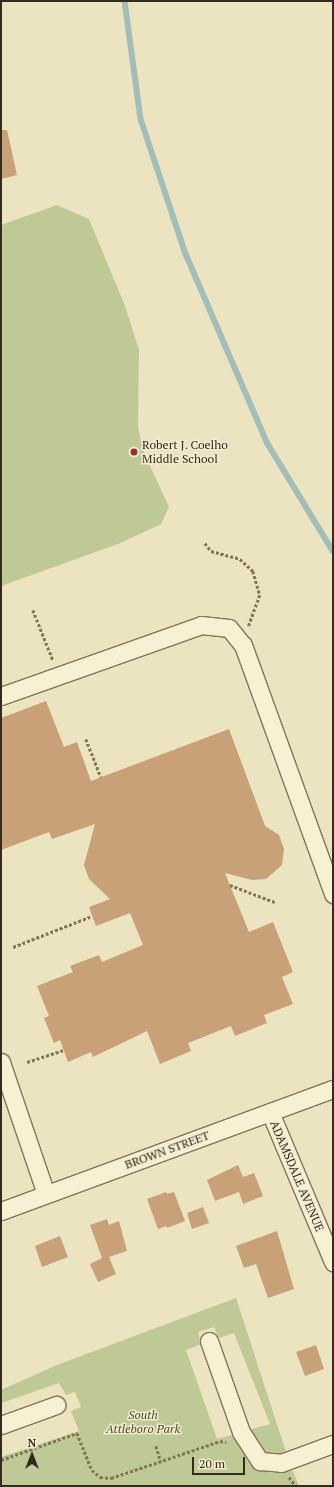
<!DOCTYPE html>
<html>
<head>
<meta charset="utf-8">
<style>
	body { margin:0 }
	#map { position:relative; width:334px; height:1487px; overflow:hidden; background:#ece3c1; font-family:"PT Serif",serif }
	div>[style] { position:absolute }
	[style*='--x'] { left:calc(var(--x)*1px); top:calc(var(--y)*1px); width:calc(var(--w)*1px); rotate:calc(var(--a)*1deg) }
	.green>* { inset:0; background:#bec995 }
	.stream>* { height:5.5px; margin:-2.75px; padding:0 2.75px; transform-origin:2.75px; border-radius:2.75px; background:#a3beb9 }
	.building>* { inset:0; background:#c8a178 }
	.path>* { height:2.5px; margin-top:-1.25px; transform-origin:0; background:repeating-linear-gradient(90deg,#847459 0 3px,transparent 0 5px) }
	.roads { filter:drop-shadow(1px 0 #847459) drop-shadow(-1px 0 #847459) drop-shadow(0 1px #847459) drop-shadow(0 -1px #847459) }
	.minor>* { height:17px; margin:-8.5px; padding:0 8.5px; transform-origin:8.5px; border-radius:8.5px; background:#f7f0d3 }
	.dots>* { width:11px; height:11px; translate:-50% -50%; box-sizing:border-box; border:2px solid #f3ecd0; border-radius:50% }
	span { translate:-50% -50%; white-space:nowrap; text-align:center; line-height:1.15; -webkit-text-stroke:3px #f3ecd0; paint-order:stroke }
	.poi-label { font-size:12px; color:#342a1d }
	.left { translate:0 -50%; text-align:left }
	.street-label { font-size:12px; color:#342a1d }
	.park-label { font-size:12px; color:#415024; font-style:italic }
	.frame { position:absolute; inset:0; border:2px solid #342a1d; pointer-events:none }
	.north { position:absolute; left:12px; top:1435px; width:40px; height:40px; -webkit-text-stroke:3px #f3ecd0; paint-order:stroke; rotate:0deg; font-size:11px; font-weight:700; line-height:16px; text-align:center; color:#342a1d }
	.north::after { content:''; display:block; margin:auto; width:14px; height:18px; background:#342a1d; clip-path:polygon(50% 0,100% 100%,50% 72%,0 100%) }
	.scale { position:absolute; left:192px; top:1457px; width:53px; height:18px; box-sizing:border-box; border:2px solid #342a1d; border-top:0; padding-left:5px; font-size:12px; line-height:14px; white-space:nowrap; color:#342a1d; -webkit-text-stroke:3px #f3ecd0; paint-order:stroke }
</style>
</head>
<body>
<div id="map">
	<div class="green">
		<div style="clip-path:polygon(57px 205px,89px 219px,125px 306px,139px 350px,138px 427px,144px 453px,169px 507px,161px 524px,118px 544px,1px 586px,1px 225px)"></div>
		<div style="clip-path:polygon(236px 1298px,287px 1455px,263px 1455px,256px 1446px,251px 1429px,270px 1424px,234px 1333px,219px 1338px,214px 1327px,198px 1332px,201px 1344px,186px 1350px,217px 1439px,232px 1435px,249px 1462px,263px 1471px,275px 1473px,293px 1471px,299px 1486px,1px 1486px,1px 1457px,79px 1431px,71px 1411px,81px 1407px,75px 1392px,66px 1395px,59px 1383px,1px 1403px,1px 1390px,57px 1365px)"></div>
	</div>
	<div class="stream">
		<div style="--x:125;--y:1;--w:119;--a:82.3"></div>
		<div style="--x:141;--y:119;--w:142;--a:71.6"></div>
		<div style="--x:186;--y:254;--w:207;--a:66.7"></div>
		<div style="--x:268;--y:444;--w:125;--a:58.7"></div>
	</div>
	<div class="building">
		<div style="clip-path:polygon(1px 130px,7px 130px,17px 175px,1px 179px)"></div>
		<div style="clip-path:polygon(46px 701px,64px 747px,77px 742px,91px 781px,229px 729px,265px 826px,279px 835px,284px 849px,282px 865px,266px 879px,252px 880px,225px 873px,249px 932px,273px 922px,293px 972px,282px 977px,293px 1004px,264px 1015px,267px 1023px,235px 1036px,231px 1026px,188px 1043px,191px 1051px,160px 1064px,147px 1031px,93px 1057px,91px 1052px,68px 1062px,60px 1040px,54px 1043px,44px 1018px,49px 1016px,37px 986px,73px 972px,70px 966px,99px 955px,102px 962px,143px 945px,130px 913px,96px 926px,89px 907px,110px 899px,89px 879px,84px 865px,95px 824px,52px 839px,49px 832px,1px 850px,1px 718px)"></div>
		<div style="clip-path:polygon(238px 1165px,243px 1177px,254px 1173px,263px 1196px,243px 1204px,239px 1192px,215px 1201px,207px 1180px)"></div>
		<div style="clip-path:polygon(166px 1192px,167px 1194px,174px 1192px,185px 1221px,167px 1228px,166px 1226px,158px 1229px,147px 1199px)"></div>
		<div style="clip-path:polygon(203px 1207px,209px 1223px,192px 1229px,187px 1213px)"></div>
		<div style="clip-path:polygon(107px 1219px,109px 1225px,119px 1221px,127px 1251px,109px 1257px,116px 1274px,98px 1282px,90px 1264px,102px 1258px,90px 1225px)"></div>
		<div style="clip-path:polygon(277px 1231px,294px 1289px,268px 1298px,256px 1264px,244px 1268px,236px 1246px)"></div>
		<div style="clip-path:polygon(60px 1236px,68px 1257px,42px 1267px,35px 1246px)"></div>
		<div style="clip-path:polygon(316px 1345px,324px 1369px,305px 1376px,296px 1352px)"></div>
	</div>
	<div class="path">
		<div style="--x:205;--y:543;--w:10;--a:53"></div>
		<div style="--x:211;--y:551;--w:30;--a:15"></div>
		<div style="--x:240;--y:559;--w:18;--a:43"></div>
		<div style="--x:253;--y:571;--w:25;--a:74"></div>
		<div style="--x:260;--y:595;--w:33;--a:110"></div>
		<div style="--x:33;--y:610;--w:54;--a:68.2"></div>
		<div style="--x:86;--y:739;--w:41;--a:68.5"></div>
		<div style="--x:230;--y:885;--w:50;--a:21"></div>
		<div style="--x:13;--y:947;--w:85;--a:-21.4"></div>
		<div style="--x:27;--y:1062;--w:39;--a:-18"></div>
		<div style="--x:156;--y:1446;--w:16;--a:72"></div>
		<div style="--x:1;--y:1460;--w:81;--a:-19.6"></div>
		<div style="--x:77;--y:1433;--w:40;--a:68"></div>
		<div style="--x:92;--y:1470;--w:11;--a:41"></div>
		<div style="--x:100;--y:1477;--w:11;--a:5"></div>
		<div style="--x:111;--y:1478;--w:115;--a:-18.7"></div>
		<div style="--x:220;--y:1441;--w:6;--a:9"></div>
		<div style="--x:289;--y:1477;--w:11;--a:52"></div>
	</div>
	<div class="roads">
		<div class="minor">
			<div style="--x:1;--y:696;--w:212;--a:-19.5"></div>
			<div style="--x:201;--y:625;--w:28;--a:6"></div>
			<div style="--x:229;--y:628;--w:22;--a:51"></div>
			<div style="--x:243;--y:645;--w:265;--a:70.1"></div>
			<div style="--x:1;--y:1062;--w:139;--a:71.2"></div>
			<div style="--x:270;--y:1112;--w:163;--a:67.2"></div>
			<div style="--x:1;--y:1211;--w:354;--a:-20.2"></div>
			<div style="--x:209;--y:1341;--w:96;--a:70.6"></div>
			<div style="--x:241;--y:1432;--w:35;--a:57"></div>
			<div style="--x:260;--y:1461;--w:21;--a:5"></div>
			<div style="--x:281;--y:1463;--w:55;--a:-20.1"></div>
			<div style="--x:1;--y:1425;--w:59;--a:-20"></div>
		</div>
	</div>
	<div class="dots">
		<div style="left:134px;top:452px;background:#90342c"></div>
	</div>
	<div class="poi-label">
		<span class="left" style="left:142px;top:452px">Robert J. Coelho<br>Middle School</span>
	</div>
	<div class="street-label">
		<span style="left:167px;top:1150px;rotate:-20deg">BROWN STREET</span>
		<span style="left:297px;top:1176px;rotate:67deg">ADAMSDALE AVENUE</span>
	</div>
	<div class="park-label">
		<span style="left:143px;top:1422px">South<br>Attleboro Park</span>
	</div>
	<div class="frame"></div>
	<div class="north">N</div>
	<div class="scale">20 m</div>
</div>
</body>
</html>
